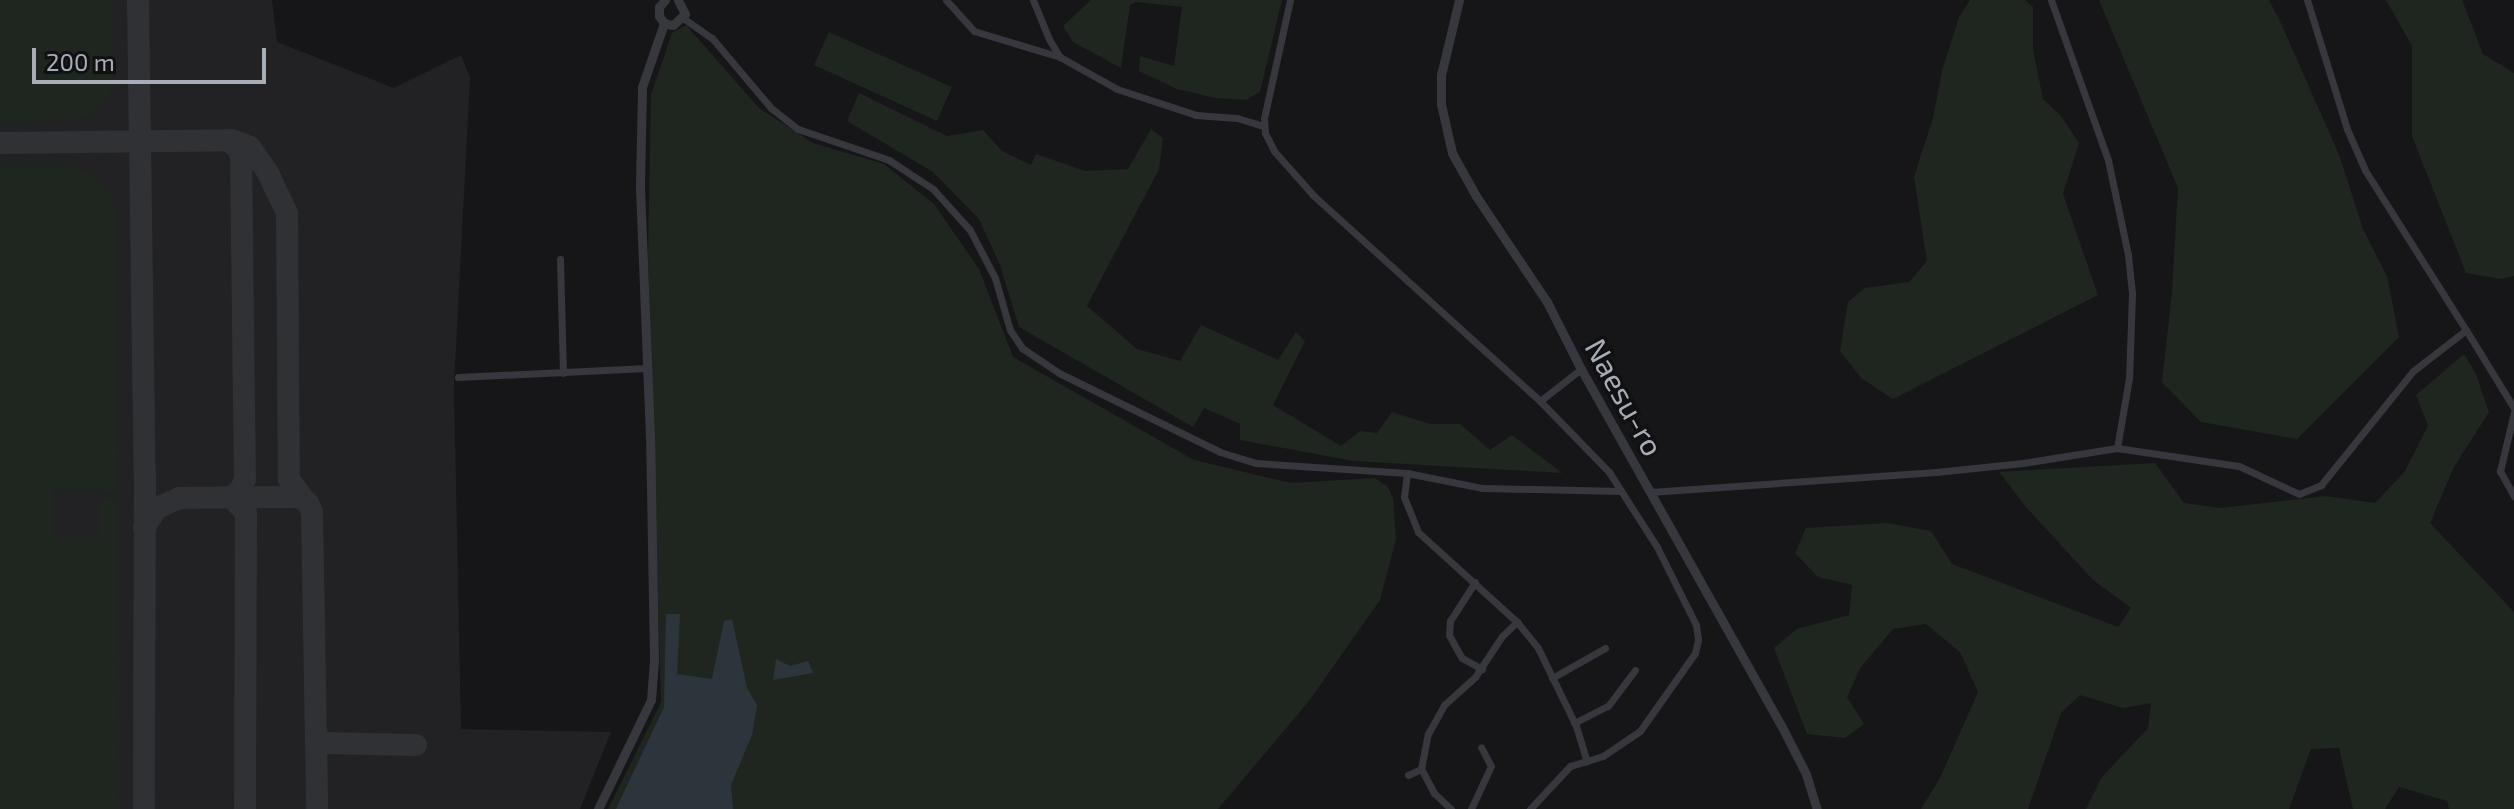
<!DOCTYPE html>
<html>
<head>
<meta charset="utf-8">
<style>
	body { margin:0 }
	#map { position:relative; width:2514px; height:809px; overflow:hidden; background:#161618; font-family:"Exo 2",sans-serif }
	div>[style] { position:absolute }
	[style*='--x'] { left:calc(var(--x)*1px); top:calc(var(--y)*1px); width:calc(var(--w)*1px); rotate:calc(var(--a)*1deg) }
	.built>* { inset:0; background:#222225 }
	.green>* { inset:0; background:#1e261f }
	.water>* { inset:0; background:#2c353c }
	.taxiway>* { height:22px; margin:-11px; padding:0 11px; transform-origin:11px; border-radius:11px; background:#303135 }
	.minor>* { height:7px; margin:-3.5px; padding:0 3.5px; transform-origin:3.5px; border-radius:3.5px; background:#37383d }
	.tertiary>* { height:9px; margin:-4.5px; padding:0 4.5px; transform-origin:4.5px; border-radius:4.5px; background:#37383d }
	span { translate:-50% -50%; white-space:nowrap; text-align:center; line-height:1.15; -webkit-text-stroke:7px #111113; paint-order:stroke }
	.street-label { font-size:30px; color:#a8adb8 }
	.scale { position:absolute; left:32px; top:48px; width:234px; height:36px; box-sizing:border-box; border:4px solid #a8adb8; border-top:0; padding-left:10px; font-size:24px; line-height:28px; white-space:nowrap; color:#a8adb8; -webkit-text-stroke:6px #111113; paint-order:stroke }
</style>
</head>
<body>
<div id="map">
	<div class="built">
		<div style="clip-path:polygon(0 0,272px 0,277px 42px,394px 88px,461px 55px,470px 78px,454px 386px,461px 729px,611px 732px,580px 809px,0 809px)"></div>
	</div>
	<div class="green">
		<div style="clip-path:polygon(0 0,112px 0,113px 85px,101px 108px,78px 120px,0 121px)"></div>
		<div style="clip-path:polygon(1091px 0,1282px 0,1260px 92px,1246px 100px,1216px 98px,1177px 89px,1139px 71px,1140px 56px,1174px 66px,1182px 7px,1136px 2px,1130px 5px,1121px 68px,1073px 42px,1063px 26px)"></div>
		<div style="clip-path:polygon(1970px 0,2025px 0,2033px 7px,2033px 49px,2043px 99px,2061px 116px,2079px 143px,2063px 194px,2098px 295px,1893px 399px,1861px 378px,1840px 351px,1848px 302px,1865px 288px,1909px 282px,1927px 261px,1914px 177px,1933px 118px,1942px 71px,1959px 17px)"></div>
		<div style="clip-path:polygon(2099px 0,2269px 0,2279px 19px,2340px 157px,2363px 229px,2387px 276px,2399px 337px,2297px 439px,2201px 422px,2162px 382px,2172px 292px,2178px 188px)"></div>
		<div style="clip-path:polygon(2386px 0,2462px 0,2483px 54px,2514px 73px,2514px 276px,2501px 279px,2466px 273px,2412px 136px,2412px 46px)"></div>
		<div style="clip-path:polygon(686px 25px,759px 108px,813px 143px,884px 164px,934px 204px,979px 269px,1013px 357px,1194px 460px,1291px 483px,1375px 478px,1388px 487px,1393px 498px,1396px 539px,1380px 600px,1309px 701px,1218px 809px,608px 809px,661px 702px,648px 254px,651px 95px,672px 33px)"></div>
		<div style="clip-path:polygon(829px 32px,952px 87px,937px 121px,814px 65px)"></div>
		<div style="clip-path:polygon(859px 93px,947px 136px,983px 130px,1002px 151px,1031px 165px,1036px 154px,1085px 171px,1128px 169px,1151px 129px,1163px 138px,1159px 169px,1087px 306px,1137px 349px,1180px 361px,1201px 325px,1278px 360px,1296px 332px,1305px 341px,1273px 405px,1341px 446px,1360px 431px,1377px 433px,1392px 412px,1430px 424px,1460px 424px,1490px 450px,1512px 435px,1562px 473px,1354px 461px,1240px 440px,1240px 424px,1204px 408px,1193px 427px,1019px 327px,1000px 265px,979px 219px,933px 172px,847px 121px)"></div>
		<div style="clip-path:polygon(72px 166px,99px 178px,115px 204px,117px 490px,99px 494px,98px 489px,53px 490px,53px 536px,99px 536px,99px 499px,112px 499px,117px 504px,119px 809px,0 809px,0 166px)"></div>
		<div style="clip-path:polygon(2464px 354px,2476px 374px,2489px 412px,2454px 467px,2430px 523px,2514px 612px,2514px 809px,2449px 809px,2447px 801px,2399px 787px,2385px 809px,2353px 809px,2339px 748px,2311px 749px,2289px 809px,2086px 809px,2102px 777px,2148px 728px,2151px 703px,2123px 708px,2080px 695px,2061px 713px,2028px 809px,1921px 809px,1940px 778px,1978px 692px,1960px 652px,1926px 624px,1893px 629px,1861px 667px,1847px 697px,1864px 724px,1845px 738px,1807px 734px,1774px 648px,1797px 629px,1849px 615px,1852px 585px,1818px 577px,1795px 553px,1806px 528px,1887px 523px,1931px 531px,1952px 564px,2118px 627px,2131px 608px,2093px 580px,2026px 507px,1999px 472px,2155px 463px,2184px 503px,2221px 508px,2326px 496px,2375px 503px,2405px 471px,2428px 426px,2416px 395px)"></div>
	</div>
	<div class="water">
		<div style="clip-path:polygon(666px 614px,680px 614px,677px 674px,712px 679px,724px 621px,732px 619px,747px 688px,757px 705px,752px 735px,731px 785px,733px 809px,616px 809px,664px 707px)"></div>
		<div style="clip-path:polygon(776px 659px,790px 666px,808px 661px,813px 673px,773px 680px)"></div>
	</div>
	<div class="taxiway">
		<div style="--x:138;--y:0;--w:473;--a:89.2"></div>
		<div style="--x:145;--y:473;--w:336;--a:90.2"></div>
		<div style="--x:227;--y:140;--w:14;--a:36"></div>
		<div style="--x:238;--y:148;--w:9;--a:72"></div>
		<div style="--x:241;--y:157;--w:322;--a:89.3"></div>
		<div style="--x:245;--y:479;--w:11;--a:112"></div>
		<div style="--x:241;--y:489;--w:13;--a:141"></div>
		<div style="--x:231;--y:497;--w:22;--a:47"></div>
		<div style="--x:246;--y:513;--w:296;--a:90.2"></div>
		<div style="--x:0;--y:143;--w:232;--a:-0.7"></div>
		<div style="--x:232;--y:140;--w:19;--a:21"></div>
		<div style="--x:250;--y:147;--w:29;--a:55"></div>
		<div style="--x:267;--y:171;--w:47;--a:64.5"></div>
		<div style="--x:287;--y:213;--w:266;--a:89.6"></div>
		<div style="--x:289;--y:479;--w:24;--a:54"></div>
		<div style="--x:144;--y:528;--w:24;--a:-57"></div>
		<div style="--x:157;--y:508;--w:24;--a:-24"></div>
		<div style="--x:179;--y:498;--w:120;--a:-0.5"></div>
		<div style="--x:299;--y:497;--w:11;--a:34"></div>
		<div style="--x:308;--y:503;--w:10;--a:66"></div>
		<div style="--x:312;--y:512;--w:297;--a:89"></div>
		<div style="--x:316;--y:748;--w:8;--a:-40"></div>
		<div style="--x:322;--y:743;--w:94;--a:1.2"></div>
	</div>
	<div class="minor">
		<div style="--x:946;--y:0;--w:42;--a:47.9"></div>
		<div style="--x:974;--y:31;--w:90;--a:16.8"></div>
		<div style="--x:1033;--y:0;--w:42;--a:67.7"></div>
		<div style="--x:1049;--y:39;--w:21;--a:59"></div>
		<div style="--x:1060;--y:57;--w:65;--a:29.3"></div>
		<div style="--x:1117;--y:89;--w:83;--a:18.2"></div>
		<div style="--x:1196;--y:115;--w:41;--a:4.2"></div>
		<div style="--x:1237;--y:118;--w:28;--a:17"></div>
		<div style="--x:1290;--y:0;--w:121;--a:102.4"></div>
		<div style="--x:1264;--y:118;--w:15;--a:86"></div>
		<div style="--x:1265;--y:133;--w:20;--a:63"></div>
		<div style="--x:1274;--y:151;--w:60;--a:48.4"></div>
		<div style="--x:1314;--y:196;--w:305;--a:42.2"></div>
		<div style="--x:1540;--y:401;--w:99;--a:45.8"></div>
		<div style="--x:1609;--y:472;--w:89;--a:57.4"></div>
		<div style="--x:1657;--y:547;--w:87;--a:63.4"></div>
		<div style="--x:1696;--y:625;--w:15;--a:82"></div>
		<div style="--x:1698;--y:640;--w:13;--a:103"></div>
		<div style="--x:1695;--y:653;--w:95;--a:125.2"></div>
		<div style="--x:1640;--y:731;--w:45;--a:146"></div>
		<div style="--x:1603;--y:756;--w:34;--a:163"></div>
		<div style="--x:1570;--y:766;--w:59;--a:132.9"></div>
		<div style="--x:2051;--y:0;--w:170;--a:70.4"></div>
		<div style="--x:2108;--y:160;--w:97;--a:78.1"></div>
		<div style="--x:2128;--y:255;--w:39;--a:84"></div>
		<div style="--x:2132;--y:294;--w:84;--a:92"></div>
		<div style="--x:2129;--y:378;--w:71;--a:99.7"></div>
		<div style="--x:683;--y:18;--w:35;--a:35"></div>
		<div style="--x:712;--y:38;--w:92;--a:49.9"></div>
		<div style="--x:771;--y:108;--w:34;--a:38"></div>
		<div style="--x:798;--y:129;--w:96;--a:18.8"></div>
		<div style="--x:889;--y:160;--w:53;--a:33.4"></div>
		<div style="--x:933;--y:189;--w:55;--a:47.9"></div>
		<div style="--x:970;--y:230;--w:54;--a:62.5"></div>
		<div style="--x:995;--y:278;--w:54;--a:73.9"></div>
		<div style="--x:1010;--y:330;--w:22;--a:56"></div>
		<div style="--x:1022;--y:348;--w:45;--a:34"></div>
		<div style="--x:1059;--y:373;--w:179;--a:26.1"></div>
		<div style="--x:1220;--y:452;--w:38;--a:17"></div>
		<div style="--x:1256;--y:463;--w:151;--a:3.8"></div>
		<div style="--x:1407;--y:473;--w:24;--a:97"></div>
		<div style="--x:1404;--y:497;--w:38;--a:68"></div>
		<div style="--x:1418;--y:532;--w:134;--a:42.3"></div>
		<div style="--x:560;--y:259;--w:114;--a:88.5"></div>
		<div style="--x:2466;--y:330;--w:92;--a:58.4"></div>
		<div style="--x:458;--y:377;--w:189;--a:-2.7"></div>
		<div style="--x:1540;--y:401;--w:52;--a:-38"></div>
		<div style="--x:2514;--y:412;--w:61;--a:103.3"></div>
		<div style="--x:2500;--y:471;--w:29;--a:61"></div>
		<div style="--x:1407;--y:473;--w:76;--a:11.3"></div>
		<div style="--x:1482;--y:488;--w:139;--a:1.2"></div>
		<div style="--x:1650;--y:492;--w:287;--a:-4"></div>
		<div style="--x:1936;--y:472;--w:87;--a:-5.9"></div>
		<div style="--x:2023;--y:463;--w:95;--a:-9.1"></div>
		<div style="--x:2117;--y:448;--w:123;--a:8.4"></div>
		<div style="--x:2239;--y:466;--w:66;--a:25"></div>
		<div style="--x:2299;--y:494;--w:24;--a:-22"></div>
		<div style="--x:2321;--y:485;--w:146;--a:-51.1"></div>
		<div style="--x:2413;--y:371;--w:67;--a:-37.7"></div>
		<div style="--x:2466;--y:330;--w:189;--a:-122.3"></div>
		<div style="--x:2365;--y:170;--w:45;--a:-113.7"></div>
		<div style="--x:2347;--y:129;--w:135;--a:-107.2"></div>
		<div style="--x:1475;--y:582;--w:46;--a:122.7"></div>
		<div style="--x:1450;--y:621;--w:14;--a:94"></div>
		<div style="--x:1449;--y:635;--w:26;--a:61"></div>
		<div style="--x:1462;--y:658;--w:23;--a:29"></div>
		<div style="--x:1552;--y:678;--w:61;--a:-29.5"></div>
		<div style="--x:1574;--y:723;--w:38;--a:-27"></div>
		<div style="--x:1608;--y:706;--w:45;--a:-53.1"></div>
		<div style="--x:1408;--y:775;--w:14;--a:-25"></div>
		<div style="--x:1451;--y:809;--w:23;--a:-137"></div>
		<div style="--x:1434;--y:793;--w:27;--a:-118"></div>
		<div style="--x:1421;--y:769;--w:36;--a:-79"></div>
		<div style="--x:1428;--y:734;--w:33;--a:-61"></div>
		<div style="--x:1444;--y:705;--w:42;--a:-42.1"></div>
		<div style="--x:1475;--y:677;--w:49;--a:-56.6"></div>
		<div style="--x:1502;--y:636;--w:21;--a:-43"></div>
		<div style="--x:1517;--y:622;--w:33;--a:51"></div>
		<div style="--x:1538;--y:648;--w:87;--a:64"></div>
		<div style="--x:1576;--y:726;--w:37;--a:73"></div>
		<div style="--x:1471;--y:809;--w:47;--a:-65.1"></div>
		<div style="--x:1491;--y:766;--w:21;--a:-118"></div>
	</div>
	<div class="tertiary">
		<div style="--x:665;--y:0;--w:9;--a:131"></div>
		<div style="--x:659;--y:7;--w:9;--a:90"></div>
		<div style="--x:659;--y:16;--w:9;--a:54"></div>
		<div style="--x:664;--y:23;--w:9;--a:13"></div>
		<div style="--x:673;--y:25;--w:16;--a:-43"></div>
		<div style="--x:685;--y:14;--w:16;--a:-117"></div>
		<div style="--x:1459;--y:0;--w:77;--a:103.5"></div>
		<div style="--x:1441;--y:75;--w:29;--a:90"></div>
		<div style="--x:1441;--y:104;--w:50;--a:77.3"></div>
		<div style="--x:1452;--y:153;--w:49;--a:60.8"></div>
		<div style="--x:1476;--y:196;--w:128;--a:56.2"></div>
		<div style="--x:1547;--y:302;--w:75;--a:63.1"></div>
		<div style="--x:1581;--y:369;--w:411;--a:60.7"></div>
		<div style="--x:1782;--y:727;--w:53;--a:62.9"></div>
		<div style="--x:1806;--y:774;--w:37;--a:73"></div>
		<div style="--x:598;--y:809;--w:121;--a:-64.1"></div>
		<div style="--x:651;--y:700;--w:40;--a:-85.7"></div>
		<div style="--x:654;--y:660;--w:223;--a:-91"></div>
		<div style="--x:650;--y:437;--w:252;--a:-92.3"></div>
		<div style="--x:640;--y:185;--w:98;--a:-88.8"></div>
		<div style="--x:642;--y:87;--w:68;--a:-71"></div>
	</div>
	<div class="street-label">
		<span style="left:1625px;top:397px;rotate:61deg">Naesu-ro</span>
	</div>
	<div class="scale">200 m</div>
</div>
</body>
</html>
